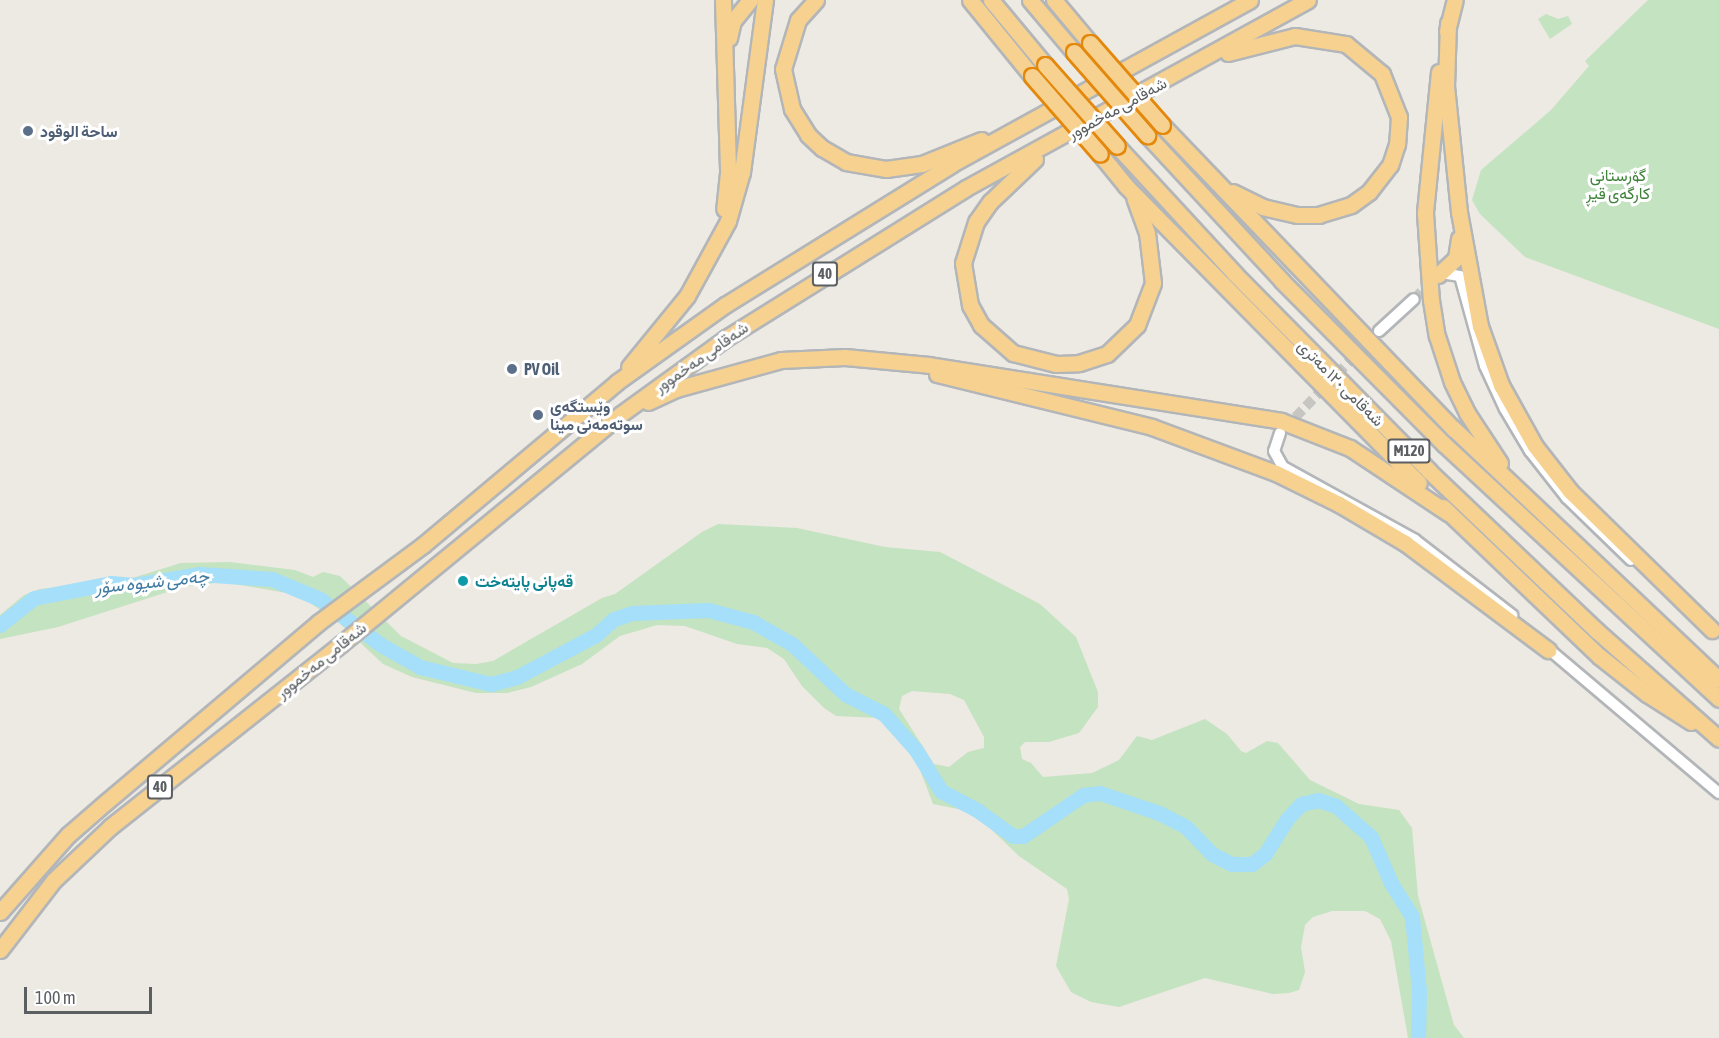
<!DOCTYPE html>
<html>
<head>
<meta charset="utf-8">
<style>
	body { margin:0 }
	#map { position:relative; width:1719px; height:1038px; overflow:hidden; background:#ede9e3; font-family:"Asap Condensed",Vazirmatn,sans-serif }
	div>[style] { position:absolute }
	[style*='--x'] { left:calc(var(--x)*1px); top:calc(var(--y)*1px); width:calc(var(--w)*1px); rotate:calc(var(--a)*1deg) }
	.green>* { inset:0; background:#c4e3c0 }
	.river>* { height:15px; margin:-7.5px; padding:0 7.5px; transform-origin:7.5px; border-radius:7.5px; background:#a5dffa }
	.minor-tunnel>* { height:10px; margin-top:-5px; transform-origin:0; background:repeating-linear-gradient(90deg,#c8c6c3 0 10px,transparent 0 15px) }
	.roads { filter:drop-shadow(2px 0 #b3b6b9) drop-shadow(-2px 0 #b3b6b9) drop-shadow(0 2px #b3b6b9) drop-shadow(0 -2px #b3b6b9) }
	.minor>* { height:10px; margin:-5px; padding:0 5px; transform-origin:5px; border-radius:5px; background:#fff }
	.highway>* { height:15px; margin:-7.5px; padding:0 7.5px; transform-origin:7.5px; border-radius:7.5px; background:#f7d18f }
	.bridges { filter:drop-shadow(2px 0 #e3880c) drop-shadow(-2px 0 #e3880c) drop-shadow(0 2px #e3880c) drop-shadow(0 -2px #e3880c) }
	.highway-bridge>* { height:15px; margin:-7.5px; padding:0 7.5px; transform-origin:7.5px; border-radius:7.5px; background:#f7d18f }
	.dots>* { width:16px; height:16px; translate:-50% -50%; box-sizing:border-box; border:3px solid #fff; border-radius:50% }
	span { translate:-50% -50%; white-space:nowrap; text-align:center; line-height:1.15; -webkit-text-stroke:6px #fff; paint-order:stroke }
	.shield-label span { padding:2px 4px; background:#fff; border:2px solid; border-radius:4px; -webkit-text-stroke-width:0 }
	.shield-label { font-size:15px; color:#5b5f62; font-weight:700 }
	.street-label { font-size:16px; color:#5b5f62 }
	.service-label { font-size:16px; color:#4e5e75; font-weight:700 }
	.left { translate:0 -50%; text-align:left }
	.park-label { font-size:16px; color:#3e8339 }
	.culture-label { font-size:16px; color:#0d838f; font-weight:700 }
	.water-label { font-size:18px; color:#417ba2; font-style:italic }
	.scale { position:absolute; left:24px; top:987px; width:128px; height:27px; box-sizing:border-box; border:3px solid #5b5f62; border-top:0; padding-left:8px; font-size:18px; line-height:21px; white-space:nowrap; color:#5b5f62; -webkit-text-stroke:4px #fff; paint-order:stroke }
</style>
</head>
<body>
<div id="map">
	<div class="green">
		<div style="clip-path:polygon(1648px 0,1719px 0,1719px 329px,1525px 257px,1480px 214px,1472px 200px,1481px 170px,1551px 110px,1589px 66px,1585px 61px)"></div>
		<div style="clip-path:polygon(1546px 14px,1558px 19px,1568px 16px,1572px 24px,1550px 39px,1538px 19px)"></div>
		<div style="clip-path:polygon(evenodd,718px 524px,797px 528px,885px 547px,940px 552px,1040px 604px,1076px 637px,1098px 692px,1098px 707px,1079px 733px,1049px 742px,1025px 742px,1020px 747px,1022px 759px,1031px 763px,1043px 777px,1092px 773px,1119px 760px,1137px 736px,1152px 740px,1205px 719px,1227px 734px,1241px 751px,1246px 753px,1267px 741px,1278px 743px,1310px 780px,1359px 804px,1399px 810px,1412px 828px,1418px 896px,1454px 1025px,1464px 1038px,1408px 1038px,1391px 941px,1380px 919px,1365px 911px,1332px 911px,1313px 917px,1305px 925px,1301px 947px,1305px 972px,1299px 990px,1289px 993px,1273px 994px,1205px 978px,1119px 1007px,1091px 1002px,1071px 992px,1056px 966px,1069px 899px,1067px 889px,1019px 856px,973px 812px,933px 804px,917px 762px,889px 724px,881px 718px,836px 716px,824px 708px,802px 686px,784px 659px,767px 648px,737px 644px,685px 626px,657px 625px,620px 636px,582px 664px,531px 687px,507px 693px,476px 693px,412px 677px,383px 664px,337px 621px,298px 595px,223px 582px,183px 587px,58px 627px,0 639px,0 615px,24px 595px,40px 589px,129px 579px,181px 563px,230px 562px,295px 570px,313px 577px,323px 572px,340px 576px,401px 636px,453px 663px,476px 664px,493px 661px,602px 598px,615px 594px,702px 532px,718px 524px,912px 691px,950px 694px,964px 700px,984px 737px,984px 748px,968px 752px,949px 767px,934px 764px,899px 709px,902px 696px,912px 691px)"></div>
	</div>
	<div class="river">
		<div style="--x:0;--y:625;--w:43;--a:-38.5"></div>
		<div style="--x:34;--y:598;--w:78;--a:-11"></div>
		<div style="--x:111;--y:583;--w:23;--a:5"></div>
		<div style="--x:134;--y:585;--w:67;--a:-9.5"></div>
		<div style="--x:200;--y:574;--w:72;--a:4"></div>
		<div style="--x:272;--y:579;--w:52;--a:22.6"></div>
		<div style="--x:320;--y:599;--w:76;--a:37"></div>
		<div style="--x:381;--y:645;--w:45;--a:29.4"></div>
		<div style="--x:420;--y:667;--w:73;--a:13.5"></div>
		<div style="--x:491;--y:684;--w:27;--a:-15"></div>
		<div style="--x:517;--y:677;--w:89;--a:-28"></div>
		<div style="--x:596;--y:635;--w:24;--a:-42"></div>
		<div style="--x:614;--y:619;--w:19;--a:-18"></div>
		<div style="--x:632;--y:613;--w:76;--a:-2.3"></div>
		<div style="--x:708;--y:610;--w:47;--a:14.9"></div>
		<div style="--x:753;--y:622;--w:45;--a:29.4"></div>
		<div style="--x:792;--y:644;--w:73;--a:43.3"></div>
		<div style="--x:845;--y:694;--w:44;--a:27.1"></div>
		<div style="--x:884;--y:714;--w:48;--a:48.4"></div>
		<div style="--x:916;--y:750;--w:48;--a:58.6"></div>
		<div style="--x:941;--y:791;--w:41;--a:27.8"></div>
		<div style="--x:977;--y:810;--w:44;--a:35.8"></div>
		<div style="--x:1013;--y:836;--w:10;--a:0"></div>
		<div style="--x:1023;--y:836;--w:73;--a:-34.3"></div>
		<div style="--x:1083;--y:795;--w:17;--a:-7"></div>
		<div style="--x:1100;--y:793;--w:62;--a:18.7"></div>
		<div style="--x:1159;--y:813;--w:30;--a:27"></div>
		<div style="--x:1186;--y:827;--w:37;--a:46"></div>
		<div style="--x:1212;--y:854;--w:22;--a:27"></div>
		<div style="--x:1232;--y:864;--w:20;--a:0"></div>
		<div style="--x:1252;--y:864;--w:16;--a:-38"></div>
		<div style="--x:1265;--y:854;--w:41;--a:-57.8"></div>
		<div style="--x:1287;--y:819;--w:21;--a:-47"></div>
		<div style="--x:1301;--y:804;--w:17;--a:-13"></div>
		<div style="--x:1318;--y:800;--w:19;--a:18"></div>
		<div style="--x:1336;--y:806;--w:47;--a:41.5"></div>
		<div style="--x:1371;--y:837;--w:50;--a:66.5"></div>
		<div style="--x:1391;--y:883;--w:39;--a:58"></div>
		<div style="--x:1412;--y:916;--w:75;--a:84.7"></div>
		<div style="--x:1419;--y:991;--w:47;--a:91.2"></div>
	</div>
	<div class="minor-tunnel">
		<div style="--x:1414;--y:299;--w:27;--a:-45"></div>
		<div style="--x:1285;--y:428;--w:128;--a:-45.9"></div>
	</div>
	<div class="roads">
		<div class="minor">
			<div style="--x:1441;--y:273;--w:19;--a:9"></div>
			<div style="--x:1460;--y:276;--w:93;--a:74.5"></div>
			<div style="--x:1485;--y:366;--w:47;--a:65.1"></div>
			<div style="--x:1505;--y:409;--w:49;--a:59.2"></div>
			<div style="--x:1530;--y:451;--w:60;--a:51.8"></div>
			<div style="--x:1567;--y:498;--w:89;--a:44.1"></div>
			<div style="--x:1379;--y:331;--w:47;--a:-42.4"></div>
			<div style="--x:1280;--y:433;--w:19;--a:108"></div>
			<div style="--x:1274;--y:451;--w:18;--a:61"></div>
			<div style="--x:1283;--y:467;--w:151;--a:28.9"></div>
			<div style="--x:1415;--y:540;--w:123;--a:37.7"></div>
			<div style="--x:1545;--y:646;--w:228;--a:40.2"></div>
		</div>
		<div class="highway">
			<div style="--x:723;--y:0;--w:173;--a:88.3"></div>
			<div style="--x:728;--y:173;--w:36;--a:96"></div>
			<div style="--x:816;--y:0;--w:27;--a:132"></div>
			<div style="--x:798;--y:20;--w:51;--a:107"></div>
			<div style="--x:783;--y:69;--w:41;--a:77.3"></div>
			<div style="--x:792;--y:109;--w:31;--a:58"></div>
			<div style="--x:808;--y:135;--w:19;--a:43"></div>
			<div style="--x:822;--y:148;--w:28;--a:30"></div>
			<div style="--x:846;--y:162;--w:41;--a:9.9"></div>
			<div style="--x:886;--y:169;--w:36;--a:-8"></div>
			<div style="--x:922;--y:164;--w:64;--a:-22.1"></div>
			<div style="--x:970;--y:0;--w:98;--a:50.8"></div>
			<div style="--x:991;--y:0;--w:85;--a:50.3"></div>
			<div style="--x:1030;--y:0;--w:68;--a:49.8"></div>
			<div style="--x:1054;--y:0;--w:56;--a:50.1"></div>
			<div style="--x:1448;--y:23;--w:63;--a:91.8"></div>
			<div style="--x:1446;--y:86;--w:127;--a:84.1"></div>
			<div style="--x:1459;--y:212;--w:116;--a:79.6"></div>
			<div style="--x:1480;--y:326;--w:63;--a:70.4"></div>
			<div style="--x:1501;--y:385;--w:70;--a:60.9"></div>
			<div style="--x:1535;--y:446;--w:57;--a:52.1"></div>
			<div style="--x:1570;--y:491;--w:199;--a:44.4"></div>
			<div style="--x:1447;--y:31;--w:32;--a:-76"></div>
			<div style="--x:729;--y:38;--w:17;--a:-77"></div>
			<div style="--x:733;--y:21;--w:27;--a:-51"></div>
			<div style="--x:1228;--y:53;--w:69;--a:-14.2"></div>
			<div style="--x:1295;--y:36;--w:52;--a:8.9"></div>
			<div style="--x:1346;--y:44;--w:47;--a:39.8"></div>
			<div style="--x:1382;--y:74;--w:46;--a:68.4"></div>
			<div style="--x:1399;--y:117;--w:27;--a:94"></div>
			<div style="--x:1397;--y:144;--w:22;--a:108"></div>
			<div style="--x:1390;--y:165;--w:34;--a:128"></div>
			<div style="--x:1369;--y:192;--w:22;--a:144"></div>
			<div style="--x:1351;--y:205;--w:34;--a:163"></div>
			<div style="--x:1319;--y:215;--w:22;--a:180"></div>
			<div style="--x:1297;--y:215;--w:35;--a:-167"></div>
			<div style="--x:1263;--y:207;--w:34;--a:-154"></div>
			<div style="--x:1439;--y:72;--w:142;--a:95.7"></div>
			<div style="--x:1425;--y:213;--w:87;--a:86.1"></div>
			<div style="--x:1431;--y:300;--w:36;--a:81"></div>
			<div style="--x:1437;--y:336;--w:48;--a:71.9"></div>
			<div style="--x:1452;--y:382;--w:34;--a:64"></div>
			<div style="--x:1467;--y:413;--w:60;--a:56.6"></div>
			<div style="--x:1162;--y:125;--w:422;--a:46.2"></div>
			<div style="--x:1454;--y:429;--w:365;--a:43.4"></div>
			<div style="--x:1147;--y:135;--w:199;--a:47.2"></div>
			<div style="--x:1282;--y:281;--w:230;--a:45.2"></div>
			<div style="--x:1444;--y:444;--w:375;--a:42.8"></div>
			<div style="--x:1117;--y:146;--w:174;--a:47.3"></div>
			<div style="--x:1235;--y:274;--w:276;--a:45.4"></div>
			<div style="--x:1429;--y:471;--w:231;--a:43.6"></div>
			<div style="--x:1596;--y:630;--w:164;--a:41.5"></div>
			<div style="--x:1100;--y:154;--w:41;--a:50.9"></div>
			<div style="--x:1126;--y:186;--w:417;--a:45.4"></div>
			<div style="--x:1035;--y:159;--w:62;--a:136.3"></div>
			<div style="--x:990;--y:202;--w:24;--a:125"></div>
			<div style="--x:976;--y:222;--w:43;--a:107.6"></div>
			<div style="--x:963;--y:263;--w:43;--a:80.5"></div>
			<div style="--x:970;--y:305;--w:23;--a:61"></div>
			<div style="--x:981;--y:325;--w:43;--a:41.2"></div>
			<div style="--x:1013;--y:353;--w:44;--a:14.3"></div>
			<div style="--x:1056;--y:364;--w:23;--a:-2"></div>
			<div style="--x:1079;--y:363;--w:29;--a:-18"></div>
			<div style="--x:1107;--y:354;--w:42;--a:-44"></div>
			<div style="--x:1137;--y:325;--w:45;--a:-69.1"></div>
			<div style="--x:1153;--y:283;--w:50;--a:-96.8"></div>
			<div style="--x:1147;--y:233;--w:37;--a:-110"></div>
			<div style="--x:1438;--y:275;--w:25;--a:-43"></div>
			<div style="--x:1456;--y:258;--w:20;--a:-81"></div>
			<div style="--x:629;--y:367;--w:92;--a:-50.8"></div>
			<div style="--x:687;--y:296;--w:85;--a:-61.3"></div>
			<div style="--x:728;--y:221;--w:51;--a:-74.1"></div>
			<div style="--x:742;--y:172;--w:174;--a:-82.4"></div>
			<div style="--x:937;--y:374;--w:221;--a:13.8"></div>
			<div style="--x:1152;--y:427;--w:132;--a:20.4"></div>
			<div style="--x:1276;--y:473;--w:70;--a:26.2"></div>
			<div style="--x:1339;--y:504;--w:77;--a:30.6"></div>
			<div style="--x:1405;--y:543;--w:179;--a:36.8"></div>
			<div style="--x:648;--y:402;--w:31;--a:-25"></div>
			<div style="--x:676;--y:389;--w:109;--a:-15.4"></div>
			<div style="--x:781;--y:360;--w:64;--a:-2.7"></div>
			<div style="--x:845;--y:357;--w:84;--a:5.4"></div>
			<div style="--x:929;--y:365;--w:356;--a:9"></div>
			<div style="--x:1281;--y:421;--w:74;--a:21.4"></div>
			<div style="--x:1350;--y:448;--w:118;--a:33.6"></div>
			<div style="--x:1443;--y:507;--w:216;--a:43.7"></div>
			<div style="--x:1599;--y:656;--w:61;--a:38.4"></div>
			<div style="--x:1647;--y:694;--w:52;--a:32.5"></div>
			<div style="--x:0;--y:912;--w:103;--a:-48.6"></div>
			<div style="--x:68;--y:835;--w:50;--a:-41"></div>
			<div style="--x:106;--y:802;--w:279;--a:-40.2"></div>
			<div style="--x:319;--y:622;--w:129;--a:-36.5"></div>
			<div style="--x:423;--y:545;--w:253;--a:-40"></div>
			<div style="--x:617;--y:382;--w:133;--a:-35.5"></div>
			<div style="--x:725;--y:305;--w:267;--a:-31.8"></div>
			<div style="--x:952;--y:164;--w:340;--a:-28.8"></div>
			<div style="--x:0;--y:950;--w:88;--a:-52.4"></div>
			<div style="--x:54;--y:880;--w:77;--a:-43.4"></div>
			<div style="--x:110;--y:827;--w:295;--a:-38.4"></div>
			<div style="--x:341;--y:644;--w:362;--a:-39.4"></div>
			<div style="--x:621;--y:414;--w:130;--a:-35.9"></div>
			<div style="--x:726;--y:338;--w:283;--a:-32"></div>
			<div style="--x:966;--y:188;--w:390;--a:-28.8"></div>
		</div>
	</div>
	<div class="bridges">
		<div class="highway-bridge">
			<div style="--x:1090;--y:43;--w:109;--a:48.7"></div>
			<div style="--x:1074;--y:52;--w:111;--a:48.7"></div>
			<div style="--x:1045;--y:65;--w:108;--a:48.4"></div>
			<div style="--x:1032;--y:76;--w:103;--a:48.9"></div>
		</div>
	</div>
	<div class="dots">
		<div style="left:28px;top:131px;background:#5c6f8a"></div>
		<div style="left:512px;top:369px;background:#5c6f8a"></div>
		<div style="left:538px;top:415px;background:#5c6f8a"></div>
		<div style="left:463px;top:581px;background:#0f9aa8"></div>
	</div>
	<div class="shield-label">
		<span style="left:825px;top:274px">40</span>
		<span style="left:1409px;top:451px">M120</span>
		<span style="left:160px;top:787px">40</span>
	</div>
	<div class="street-label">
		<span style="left:1117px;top:108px;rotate:-29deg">شەقامی مەخموور</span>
		<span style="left:701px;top:357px;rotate:-35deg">شەقامی مەخموور</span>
		<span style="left:1341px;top:383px;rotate:45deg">شەقامی ١٢٠ مەتری</span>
		<span style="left:321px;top:660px;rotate:-39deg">شەقامی مەخموور</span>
	</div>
	<div class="service-label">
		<span class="left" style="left:40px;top:131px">ساحة الوقود</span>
		<span class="left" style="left:524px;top:369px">PV Oil</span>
		<span class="left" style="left:550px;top:415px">وێستگەی<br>سوتەمەنی مینا</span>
	</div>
	<div class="park-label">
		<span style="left:1618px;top:184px">گۆڕستانی<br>کارگەی قیڕ</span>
	</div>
	<div class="culture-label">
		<span class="left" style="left:475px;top:581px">قەپانی پایتەخت</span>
	</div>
	<div class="water-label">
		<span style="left:152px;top:582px;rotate:-6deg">چەمی شیوە سۆر</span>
	</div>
	<div class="scale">100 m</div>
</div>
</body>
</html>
